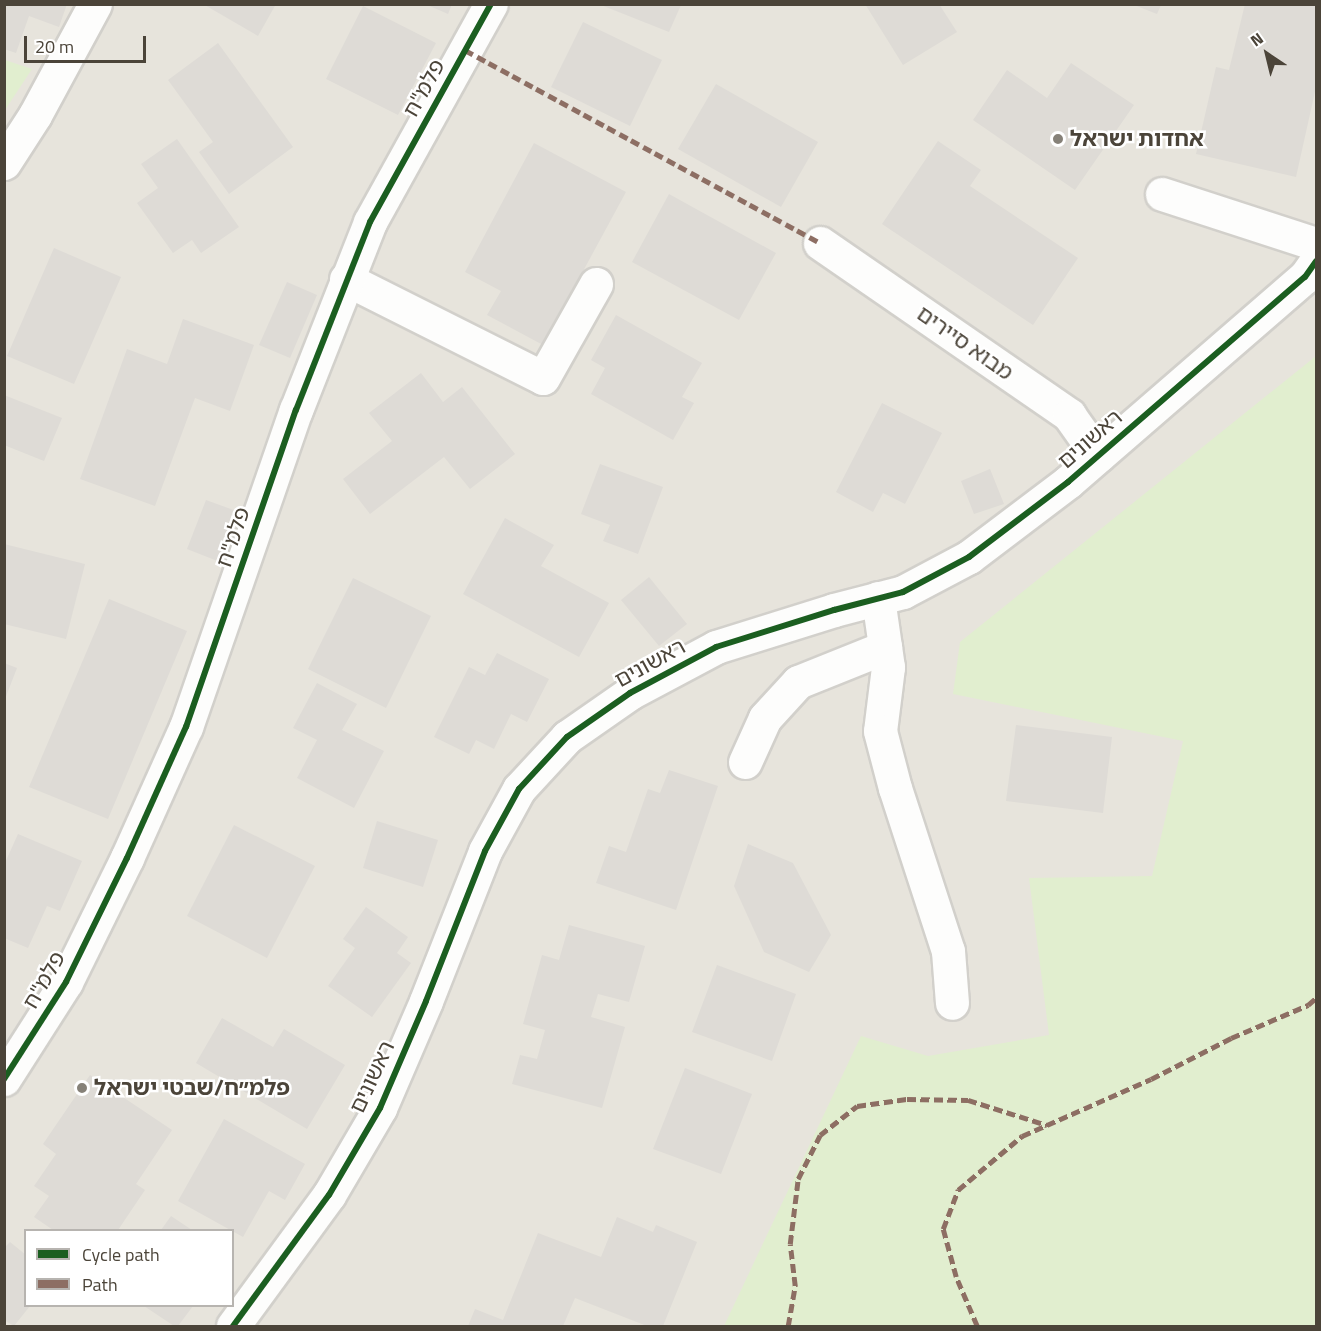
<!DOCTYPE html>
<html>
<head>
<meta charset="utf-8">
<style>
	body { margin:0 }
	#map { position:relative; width:1321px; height:1331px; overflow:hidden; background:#f4f2ee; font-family:"Titillium Web","Noto Sans Hebrew",sans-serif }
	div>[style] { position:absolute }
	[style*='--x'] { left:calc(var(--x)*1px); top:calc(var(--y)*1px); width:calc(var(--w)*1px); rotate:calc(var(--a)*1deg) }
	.residential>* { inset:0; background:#e7e4dc }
	.green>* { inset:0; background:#e1eecf }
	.building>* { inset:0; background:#dedbd6 }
	.roads { filter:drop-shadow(2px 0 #d2d0cb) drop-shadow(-2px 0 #d2d0cb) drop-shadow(0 2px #d2d0cb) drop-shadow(0 -2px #d2d0cb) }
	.minor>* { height:33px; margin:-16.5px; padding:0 16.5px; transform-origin:16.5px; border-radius:16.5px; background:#fdfdfc }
	.quiet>* { height:4.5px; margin-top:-2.25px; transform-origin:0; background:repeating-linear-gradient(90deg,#8d6e63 0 9px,transparent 0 13.5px) }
	.cycleway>* { height:6px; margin:-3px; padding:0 3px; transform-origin:3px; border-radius:3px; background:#1b5e20 }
	.dots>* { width:16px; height:16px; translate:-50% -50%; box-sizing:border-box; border:3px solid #fff; border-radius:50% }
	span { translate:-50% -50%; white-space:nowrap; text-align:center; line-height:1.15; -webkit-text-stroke:5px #fff; paint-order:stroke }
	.street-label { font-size:22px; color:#4b4439 }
	.poi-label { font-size:22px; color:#4b4439; font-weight:700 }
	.left { translate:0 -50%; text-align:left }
	.frame { position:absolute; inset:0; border:6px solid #4b4439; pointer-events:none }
	.legend { position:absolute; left:24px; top:1229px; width:210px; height:78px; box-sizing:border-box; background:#fff; border:2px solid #b7b4b0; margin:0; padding:8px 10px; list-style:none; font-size:18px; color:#4b4439 }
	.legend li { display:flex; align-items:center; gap:12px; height:30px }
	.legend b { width:30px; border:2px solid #b7b4b0 }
	.north { position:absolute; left:1237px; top:24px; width:60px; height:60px; -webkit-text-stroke:4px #fff; paint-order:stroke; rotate:325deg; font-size:16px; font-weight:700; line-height:24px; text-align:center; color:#4b4439 }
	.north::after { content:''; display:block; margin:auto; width:21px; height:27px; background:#4b4439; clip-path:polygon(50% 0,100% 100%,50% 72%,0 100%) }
	.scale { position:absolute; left:24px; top:36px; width:122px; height:27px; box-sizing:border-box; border:3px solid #4b4439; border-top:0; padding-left:8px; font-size:18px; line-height:21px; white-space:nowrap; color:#4b4439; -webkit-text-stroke:4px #fff; paint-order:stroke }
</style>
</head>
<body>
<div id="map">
	<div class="residential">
		<div style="clip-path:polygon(evenodd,5px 5px,1316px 5px,1316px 1326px,5px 1326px,5px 5px,26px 1230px,232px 1230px,232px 1306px,26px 1306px,26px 1230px)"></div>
	</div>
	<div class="green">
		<div style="clip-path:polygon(5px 60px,32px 69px,5px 110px,4px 60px)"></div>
		<div style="clip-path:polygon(1316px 356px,1316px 1326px,724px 1326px,861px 1036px,928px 1056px,1049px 1035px,1029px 878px,1152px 876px,1183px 741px,953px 694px,960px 642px)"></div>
	</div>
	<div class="building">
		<div style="clip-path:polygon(4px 4px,67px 4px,59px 27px,29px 16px,16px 53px,4px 49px)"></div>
		<div style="clip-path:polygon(203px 4px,276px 4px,258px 36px)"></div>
		<div style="clip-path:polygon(425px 4px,452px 4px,448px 14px)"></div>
		<div style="clip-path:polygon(865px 4px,939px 4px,957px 32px,903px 65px)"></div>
		<div style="clip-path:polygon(1245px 4px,1316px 4px,1316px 87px,1296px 177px,1196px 154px,1216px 67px,1229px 70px)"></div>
		<div style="clip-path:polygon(601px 5px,681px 5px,669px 32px)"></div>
		<div style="clip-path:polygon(1134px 5px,1161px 5px,1157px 14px)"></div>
		<div style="clip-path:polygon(363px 6px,436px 43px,398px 115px,326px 79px)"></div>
		<div style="clip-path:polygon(583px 22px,662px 60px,630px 126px,551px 87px)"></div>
		<div style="clip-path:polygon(218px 43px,293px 147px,229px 194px,199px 152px,213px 142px,168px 80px)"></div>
		<div style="clip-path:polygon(1071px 63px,1134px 105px,1075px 190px,973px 120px,1007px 70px,1047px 98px)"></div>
		<div style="clip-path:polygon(716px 84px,818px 142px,781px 207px,678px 149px)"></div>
		<div style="clip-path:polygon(177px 139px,239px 227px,201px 253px,192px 240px,173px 253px,137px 203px,158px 188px,141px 164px)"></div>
		<div style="clip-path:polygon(938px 141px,981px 170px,970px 186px,1078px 258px,1033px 325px,882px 224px)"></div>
		<div style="clip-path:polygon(534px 143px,626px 192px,543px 345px,487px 315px,501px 291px,465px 272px)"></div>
		<div style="clip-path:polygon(669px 194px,776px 253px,739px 320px,632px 262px)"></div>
		<div style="clip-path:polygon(54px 248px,121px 277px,74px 384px,7px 356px)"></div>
		<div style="clip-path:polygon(287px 282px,317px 295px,290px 358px,259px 345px)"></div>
		<div style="clip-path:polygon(616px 315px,702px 363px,682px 397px,694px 403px,673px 440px,591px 394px,605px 368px,591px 360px)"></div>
		<div style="clip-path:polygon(183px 319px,254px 345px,230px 411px,195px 398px,155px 506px,80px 479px,127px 349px,167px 364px)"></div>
		<div style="clip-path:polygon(421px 373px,443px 402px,462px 387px,515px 454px,470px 489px,444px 457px,370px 514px,343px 479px,392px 441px,369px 413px)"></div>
		<div style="clip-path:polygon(4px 395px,62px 418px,44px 461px,4px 445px)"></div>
		<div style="clip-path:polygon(882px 403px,942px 433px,905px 504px,883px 493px,873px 512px,836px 492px)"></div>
		<div style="clip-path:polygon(600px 464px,663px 487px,638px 554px,603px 541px,610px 525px,581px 514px)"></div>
		<div style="clip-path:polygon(990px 469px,1004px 504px,974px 514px,961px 481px)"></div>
		<div style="clip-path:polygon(206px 500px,239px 512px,220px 562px,187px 549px)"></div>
		<div style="clip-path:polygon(505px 518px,554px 545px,541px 566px,609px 603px,579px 657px,463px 594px)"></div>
		<div style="clip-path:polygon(4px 544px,85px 564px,66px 639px,4px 624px)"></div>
		<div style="clip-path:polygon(649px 577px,687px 624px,659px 646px,621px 600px)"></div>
		<div style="clip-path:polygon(353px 578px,431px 616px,386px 708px,308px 669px)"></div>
		<div style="clip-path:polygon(109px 599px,187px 631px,108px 819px,29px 787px)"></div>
		<div style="clip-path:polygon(497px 653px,549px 679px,527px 722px,511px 714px,494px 749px,476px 740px,469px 754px,434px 737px,469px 667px,485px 675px)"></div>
		<div style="clip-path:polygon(4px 663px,17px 668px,5px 699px,4px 699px)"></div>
		<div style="clip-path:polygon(317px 683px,357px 704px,342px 730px,384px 751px,354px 808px,297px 778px,317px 740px,293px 728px)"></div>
		<div style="clip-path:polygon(1016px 725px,1112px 737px,1103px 813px,1006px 801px)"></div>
		<div style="clip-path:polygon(669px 770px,718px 786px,676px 910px,596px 883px,609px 846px,626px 852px,648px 789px,660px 793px)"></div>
		<div style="clip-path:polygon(377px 821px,438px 840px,423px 887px,363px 868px)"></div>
		<div style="clip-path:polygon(234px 825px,315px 866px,267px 958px,187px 916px)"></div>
		<div style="clip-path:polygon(18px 834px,82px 861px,60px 911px,47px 906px,28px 948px,4px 938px,4px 865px)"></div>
		<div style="clip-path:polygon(748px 844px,793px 863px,831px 935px,809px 972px,764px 952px,734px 886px)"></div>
		<div style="clip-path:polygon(366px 907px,408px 937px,397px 953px,411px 963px,372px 1017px,328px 986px,355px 948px,343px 939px)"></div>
		<div style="clip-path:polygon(569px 925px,645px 946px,629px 1002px,598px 994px,591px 1017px,625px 1027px,602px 1108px,512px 1084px,520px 1055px,537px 1059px,545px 1030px,523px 1024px,542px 955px,559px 960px)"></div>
		<div style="clip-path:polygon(717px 965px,796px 994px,772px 1061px,692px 1032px)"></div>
		<div style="clip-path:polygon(222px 1018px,273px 1047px,284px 1029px,345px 1065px,307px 1129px,196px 1063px)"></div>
		<div style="clip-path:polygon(685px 1068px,752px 1094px,721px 1174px,653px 1149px)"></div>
		<div style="clip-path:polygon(90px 1075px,172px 1130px,136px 1184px,145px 1190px,118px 1230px,53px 1230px,34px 1217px,49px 1196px,34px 1186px,56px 1154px,43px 1144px)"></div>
		<div style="clip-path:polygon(224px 1119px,305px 1164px,285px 1200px,269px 1191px,243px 1237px,178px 1201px)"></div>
		<div style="clip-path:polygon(171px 1216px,192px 1230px,161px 1230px)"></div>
		<div style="clip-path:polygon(617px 1217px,653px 1232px,656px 1225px,697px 1242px,663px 1326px,647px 1326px,575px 1298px,563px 1326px,468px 1326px,475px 1309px,503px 1320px,538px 1233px,601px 1257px)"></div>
		<div style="clip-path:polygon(10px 1242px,26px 1255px,26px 1306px,30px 1306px,14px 1326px,4px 1320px,4px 1248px)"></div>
		<div style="clip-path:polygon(144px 1306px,193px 1306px,178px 1326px,174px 1326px)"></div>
	</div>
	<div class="roads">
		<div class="minor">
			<div style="--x:4;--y:163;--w:57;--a:-57.1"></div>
			<div style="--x:35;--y:115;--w:126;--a:-61.6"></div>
			<div style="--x:1162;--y:194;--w:162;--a:18"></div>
			<div style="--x:820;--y:243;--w:303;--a:34.6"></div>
			<div style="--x:1069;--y:415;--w:50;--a:54.7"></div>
			<div style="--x:346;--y:279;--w:220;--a:26.7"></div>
			<div style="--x:543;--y:378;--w:108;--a:-60.6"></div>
			<div style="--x:878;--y:598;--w:70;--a:81.8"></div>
			<div style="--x:888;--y:667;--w:64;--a:97.1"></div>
			<div style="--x:880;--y:731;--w:59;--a:75.3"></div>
			<div style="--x:895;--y:788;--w:171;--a:72"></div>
			<div style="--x:948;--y:951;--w:52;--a:85.6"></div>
			<div style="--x:745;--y:762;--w:48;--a:-65.6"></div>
			<div style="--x:765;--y:718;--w:49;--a:-47.5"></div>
			<div style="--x:798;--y:682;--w:94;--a:-21.9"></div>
			<div style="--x:4;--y:1079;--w:115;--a:-57.4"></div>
			<div style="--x:66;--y:982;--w:138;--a:-63.8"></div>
			<div style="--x:127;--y:858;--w:144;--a:-65.8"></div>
			<div style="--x:186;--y:727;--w:336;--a:-70.9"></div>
			<div style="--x:296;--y:410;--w:202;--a:-68.5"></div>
			<div style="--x:370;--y:222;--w:249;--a:-61"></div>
			<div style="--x:233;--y:1326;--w:162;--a:-53.8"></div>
			<div style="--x:329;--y:1195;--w:101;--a:-59.6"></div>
			<div style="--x:380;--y:1108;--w:116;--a:-66.7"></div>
			<div style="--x:426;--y:1001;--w:161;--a:-68.5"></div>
			<div style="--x:485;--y:851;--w:71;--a:-61.3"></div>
			<div style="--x:519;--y:789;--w:71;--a:-47.3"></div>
			<div style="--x:567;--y:737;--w:77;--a:-34.9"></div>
			<div style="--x:630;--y:693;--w:98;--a:-28.1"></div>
			<div style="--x:716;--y:647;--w:124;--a:-17.4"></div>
			<div style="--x:834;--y:610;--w:71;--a:-14.6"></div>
			<div style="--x:903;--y:592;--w:75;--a:-27.9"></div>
			<div style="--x:969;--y:557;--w:124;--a:-37.1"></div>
			<div style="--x:1068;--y:482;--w:313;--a:-40.9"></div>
			<div style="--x:1305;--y:277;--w:19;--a:-55"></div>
		</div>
	</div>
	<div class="quiet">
		<div style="--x:465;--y:50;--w:404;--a:28.5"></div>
		<div style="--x:788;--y:1326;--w:41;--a:-80.1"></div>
		<div style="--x:795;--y:1286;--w:42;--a:-96.8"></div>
		<div style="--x:790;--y:1244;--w:65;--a:-83"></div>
		<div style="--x:798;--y:1179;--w:49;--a:-63.4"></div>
		<div style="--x:820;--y:1135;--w:47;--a:-38.1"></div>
		<div style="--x:857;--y:1106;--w:50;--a:-8"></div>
		<div style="--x:907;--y:1099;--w:61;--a:0.9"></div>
		<div style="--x:968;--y:1100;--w:83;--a:17.6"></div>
		<div style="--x:977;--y:1326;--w:53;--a:-113.2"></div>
		<div style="--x:956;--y:1277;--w:50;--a:-105.2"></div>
		<div style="--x:943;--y:1229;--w:42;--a:-69"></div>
		<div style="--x:958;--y:1190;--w:84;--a:-40.2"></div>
		<div style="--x:1022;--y:1136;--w:141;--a:-23.8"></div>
		<div style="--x:1151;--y:1079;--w:90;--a:-27.1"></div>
		<div style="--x:1231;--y:1038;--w:84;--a:-23.2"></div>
		<div style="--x:1308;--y:1005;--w:11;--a:-41"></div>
	</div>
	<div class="cycleway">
		<div style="--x:4;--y:1079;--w:115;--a:-57.4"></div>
		<div style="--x:66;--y:982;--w:138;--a:-63.8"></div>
		<div style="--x:127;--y:858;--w:144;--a:-65.8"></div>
		<div style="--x:186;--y:727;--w:336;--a:-70.9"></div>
		<div style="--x:296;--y:410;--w:202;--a:-68.5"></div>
		<div style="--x:370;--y:222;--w:249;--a:-61"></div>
		<div style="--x:233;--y:1326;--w:162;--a:-53.8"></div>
		<div style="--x:329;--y:1195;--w:101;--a:-59.6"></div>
		<div style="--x:380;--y:1108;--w:116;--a:-66.7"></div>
		<div style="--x:426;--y:1001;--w:161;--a:-68.5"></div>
		<div style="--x:485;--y:851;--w:71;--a:-61.3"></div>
		<div style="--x:519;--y:789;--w:71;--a:-47.3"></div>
		<div style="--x:567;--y:737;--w:77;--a:-34.9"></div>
		<div style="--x:630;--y:693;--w:98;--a:-28.1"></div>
		<div style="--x:716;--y:647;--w:124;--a:-17.4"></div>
		<div style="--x:834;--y:610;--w:71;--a:-14.6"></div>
		<div style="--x:903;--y:592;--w:75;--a:-27.9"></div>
		<div style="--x:969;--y:557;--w:124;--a:-37.1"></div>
		<div style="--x:1068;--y:482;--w:313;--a:-40.9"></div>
		<div style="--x:1305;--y:277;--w:19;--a:-55"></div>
	</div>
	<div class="dots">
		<div style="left:1058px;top:139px;background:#868178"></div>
		<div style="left:82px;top:1088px;background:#868178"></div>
	</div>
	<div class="street-label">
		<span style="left:424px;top:88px;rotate:-61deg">פלמ"ח</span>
		<span style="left:965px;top:343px;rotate:35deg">מבוא סיירים</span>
		<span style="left:1090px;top:439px;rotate:-41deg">ראשונים</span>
		<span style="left:233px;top:537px;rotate:-71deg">פלמ"ח</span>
		<span style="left:650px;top:663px;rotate:-29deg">ראשונים</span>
		<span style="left:44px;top:980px;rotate:-60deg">פלמ"ח</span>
		<span style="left:372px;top:1077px;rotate:-65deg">ראשונים</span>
	</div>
	<div class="poi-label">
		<span class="left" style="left:1070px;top:139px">אחדות ישראל</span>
		<span class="left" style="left:94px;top:1088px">פלמ״ח/שבטי ישראל</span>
	</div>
	<div class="frame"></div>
	<ul class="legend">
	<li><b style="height:8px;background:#1b5e20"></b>Cycle path</li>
	<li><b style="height:8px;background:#8d6e63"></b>Path</li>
	</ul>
	<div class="north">N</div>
	<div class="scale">20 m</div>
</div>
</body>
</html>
